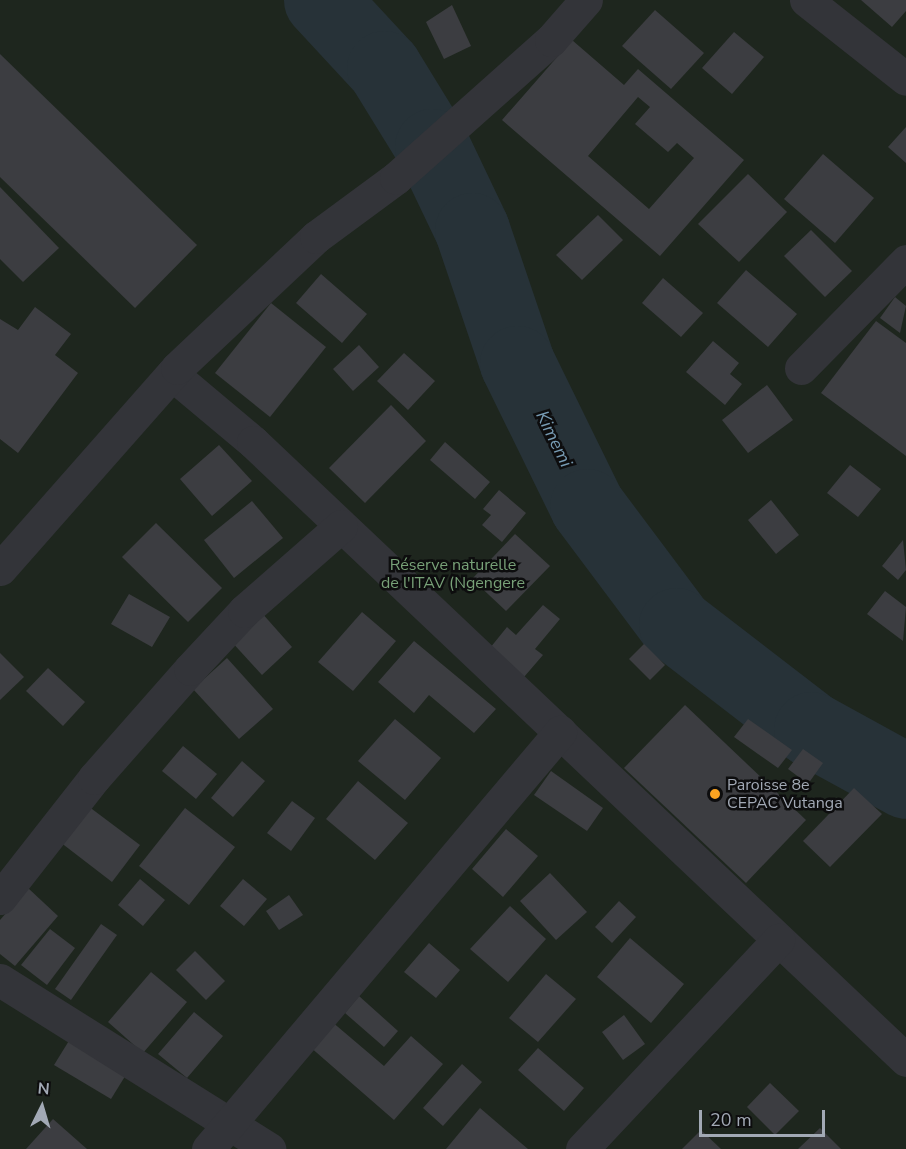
<!DOCTYPE html>
<html>
<head>
<meta charset="utf-8">
<style>
	body { margin:0 }
	#map { position:relative; width:906px; height:1149px; overflow:hidden; background:#121213; font-family:"Nunito Sans",sans-serif }
	div>[style] { position:absolute }
	[style*='--x'] { left:calc(var(--x)*1px); top:calc(var(--y)*1px); width:calc(var(--w)*1px); rotate:calc(var(--a)*1deg) }
	.green>* { inset:0; background:#1e261e }
	.river>* { height:75px; margin:-37.5px; padding:0 37.5px; transform-origin:37.5px; border-radius:37.5px; background:#273238 }
	.building>* { inset:0; background:#3c3d41 }
	.street>* { height:33px; margin:-16.5px; padding:0 16.5px; transform-origin:16.5px; border-radius:16.5px; background:#333439 }
	.dots>* { width:16px; height:16px; translate:-50% -50%; box-sizing:border-box; border:3px solid #0d0d0e; border-radius:50% }
	span { translate:-50% -50%; white-space:nowrap; text-align:center; line-height:1.15; -webkit-text-stroke:5px #0d0d0e; paint-order:stroke }
	.park-label { font-size:16px; color:#78a178 }
	.poi-label { font-size:16px; color:#a2a9b5 }
	.left { translate:0 -50%; text-align:left }
	.water-label { font-size:18px; color:#779bb3; font-style:italic }
	.north { position:absolute; left:12px; top:1077px; width:60px; height:60px; -webkit-text-stroke:4px #0d0d0e; paint-order:stroke; rotate:5deg; font-size:16px; font-weight:700; line-height:24px; text-align:center; color:#a2a9b5 }
	.north::after { content:''; display:block; margin:auto; width:21px; height:27px; background:#a2a9b5; clip-path:polygon(50% 0,100% 100%,50% 72%,0 100%) }
	.scale { position:absolute; left:699px; top:1110px; width:126px; height:27px; box-sizing:border-box; border:3px solid #a2a9b5; border-top:0; padding-left:8px; font-size:18px; line-height:21px; white-space:nowrap; color:#a2a9b5; -webkit-text-stroke:4px #0d0d0e; paint-order:stroke }
</style>
</head>
<body>
<div id="map">
	<div class="green">
		<div style="clip-path:polygon(0 0,906px 0,906px 1149px,0 1149px)"></div>
	</div>
	<div class="river">
		<div style="--x:321;--y:0;--w:93;--a:47.2"></div>
		<div style="--x:384;--y:68;--w:92;--a:58.4"></div>
		<div style="--x:432;--y:146;--w:93;--a:64.5"></div>
		<div style="--x:472;--y:230;--w:140;--a:71.3"></div>
		<div style="--x:517;--y:363;--w:159;--a:63.9"></div>
		<div style="--x:587;--y:506;--w:149;--a:53.2"></div>
		<div style="--x:676;--y:625;--w:170;--a:37.6"></div>
		<div style="--x:811;--y:729;--w:108;--a:28.7"></div>
	</div>
	<div class="building">
		<div style="clip-path:polygon(861px 0,906px 0,906px 11px,892px 27px)"></div>
		<div style="clip-path:polygon(452px 5px,471px 46px,444px 59px,426px 22px)"></div>
		<div style="clip-path:polygon(655px 10px,704px 53px,671px 89px,622px 46px)"></div>
		<div style="clip-path:polygon(734px 32px,764px 57px,732px 94px,702px 68px)"></div>
		<div style="clip-path:polygon(evenodd,572px 40px,624px 85px,638px 69px,744px 160px,660px 256px,502px 120px,572px 40px,638px 97px,650px 107px,635px 124px,668px 152px,677px 143px,694px 158px,649px 209px,588px 156px,638px 97px)"></div>
		<div style="clip-path:polygon(0 54px,197px 245px,135px 308px,0 177px)"></div>
		<div style="clip-path:polygon(906px 127px,906px 163px,888px 147px)"></div>
		<div style="clip-path:polygon(823px 154px,874px 198px,835px 243px,784px 199px)"></div>
		<div style="clip-path:polygon(748px 174px,787px 212px,739px 262px,698px 224px)"></div>
		<div style="clip-path:polygon(0 187px,59px 248px,23px 282px,0 259px)"></div>
		<div style="clip-path:polygon(598px 215px,623px 240px,582px 280px,556px 255px)"></div>
		<div style="clip-path:polygon(811px 230px,852px 271px,825px 297px,784px 256px)"></div>
		<div style="clip-path:polygon(746px 270px,797px 314px,768px 347px,717px 303px)"></div>
		<div style="clip-path:polygon(321px 274px,367px 314px,342px 343px,296px 303px)"></div>
		<div style="clip-path:polygon(663px 278px,703px 313px,681px 337px,642px 303px)"></div>
		<div style="clip-path:polygon(895px 297px,906px 306px,900px 333px,880px 318px)"></div>
		<div style="clip-path:polygon(271px 303px,326px 347px,270px 417px,215px 373px)"></div>
		<div style="clip-path:polygon(35px 307px,71px 334px,55px 355px,78px 373px,18px 453px,0 439px,0 319px,18px 330px)"></div>
		<div style="clip-path:polygon(876px 321px,906px 343px,906px 456px,821px 393px)"></div>
		<div style="clip-path:polygon(713px 341px,739px 363px,730px 374px,742px 384px,725px 405px,686px 372px)"></div>
		<div style="clip-path:polygon(359px 345px,379px 367px,353px 391px,333px 369px)"></div>
		<div style="clip-path:polygon(404px 353px,435px 381px,408px 410px,377px 381px)"></div>
		<div style="clip-path:polygon(767px 385px,793px 420px,748px 453px,722px 420px)"></div>
		<div style="clip-path:polygon(391px 405px,426px 441px,365px 503px,329px 468px)"></div>
		<div style="clip-path:polygon(445px 442px,490px 482px,475px 499px,430px 460px)"></div>
		<div style="clip-path:polygon(219px 445px,252px 481px,212px 516px,180px 479px)"></div>
		<div style="clip-path:polygon(850px 465px,881px 489px,858px 517px,827px 493px)"></div>
		<div style="clip-path:polygon(499px 490px,526px 513px,502px 542px,482px 525px,491px 515px,483px 509px)"></div>
		<div style="clip-path:polygon(771px 500px,799px 535px,776px 554px,748px 520px)"></div>
		<div style="clip-path:polygon(252px 501px,283px 538px,234px 578px,204px 540px)"></div>
		<div style="clip-path:polygon(156px 523px,222px 588px,188px 622px,122px 557px)"></div>
		<div style="clip-path:polygon(515px 534px,550px 566px,506px 611px,472px 579px)"></div>
		<div style="clip-path:polygon(903px 540px,906px 570px,898px 580px,882px 566px)"></div>
		<div style="clip-path:polygon(885px 591px,906px 607px,903px 641px,867px 614px)"></div>
		<div style="clip-path:polygon(129px 594px,170px 617px,152px 647px,111px 624px)"></div>
		<div style="clip-path:polygon(543px 605px,560px 619px,535px 649px,543px 655px,524px 677px,490px 648px,507px 627px,516px 635px)"></div>
		<div style="clip-path:polygon(261px 612px,292px 647px,262px 675px,230px 640px)"></div>
		<div style="clip-path:polygon(362px 612px,396px 641px,353px 691px,318px 662px)"></div>
		<div style="clip-path:polygon(414px 641px,496px 709px,474px 733px,429px 695px,414px 713px,378px 682px)"></div>
		<div style="clip-path:polygon(644px 644px,665px 665px,650px 680px,629px 659px)"></div>
		<div style="clip-path:polygon(0 653px,24px 677px,0 700px)"></div>
		<div style="clip-path:polygon(227px 658px,273px 709px,239px 739px,193px 689px)"></div>
		<div style="clip-path:polygon(48px 668px,85px 702px,63px 726px,26px 691px)"></div>
		<div style="clip-path:polygon(685px 705px,806px 820px,746px 883px,624px 768px)"></div>
		<div style="clip-path:polygon(395px 719px,441px 758px,405px 800px,358px 761px)"></div>
		<div style="clip-path:polygon(748px 719px,792px 750px,778px 768px,734px 737px)"></div>
		<div style="clip-path:polygon(183px 746px,217px 774px,196px 799px,162px 771px)"></div>
		<div style="clip-path:polygon(803px 749px,823px 763px,808px 784px,788px 769px)"></div>
		<div style="clip-path:polygon(242px 761px,265px 781px,233px 817px,211px 798px)"></div>
		<div style="clip-path:polygon(551px 771px,603px 808px,587px 831px,534px 795px)"></div>
		<div style="clip-path:polygon(358px 781px,408px 823px,375px 860px,326px 819px)"></div>
		<div style="clip-path:polygon(854px 788px,882px 814px,830px 867px,803px 841px)"></div>
		<div style="clip-path:polygon(292px 801px,315px 818px,291px 851px,267px 833px)"></div>
		<div style="clip-path:polygon(88px 806px,140px 845px,112px 882px,60px 842px)"></div>
		<div style="clip-path:polygon(185px 808px,235px 847px,189px 905px,139px 866px)"></div>
		<div style="clip-path:polygon(506px 829px,538px 856px,503px 897px,472px 869px)"></div>
		<div style="clip-path:polygon(550px 873px,587px 912px,556px 940px,520px 901px)"></div>
		<div style="clip-path:polygon(140px 879px,165px 900px,143px 926px,118px 905px)"></div>
		<div style="clip-path:polygon(243px 879px,267px 899px,244px 926px,220px 906px)"></div>
		<div style="clip-path:polygon(28px 888px,58px 916px,15px 966px,0 954px,0 920px)"></div>
		<div style="clip-path:polygon(289px 895px,303px 915px,279px 930px,266px 911px)"></div>
		<div style="clip-path:polygon(619px 901px,636px 917px,612px 943px,595px 927px)"></div>
		<div style="clip-path:polygon(510px 906px,546px 939px,508px 982px,470px 949px)"></div>
		<div style="clip-path:polygon(101px 924px,117px 935px,71px 1000px,55px 989px)"></div>
		<div style="clip-path:polygon(50px 929px,75px 948px,47px 985px,21px 965px)"></div>
		<div style="clip-path:polygon(630px 938px,684px 984px,651px 1023px,597px 977px)"></div>
		<div style="clip-path:polygon(429px 943px,460px 970px,436px 998px,404px 972px)"></div>
		<div style="clip-path:polygon(195px 951px,225px 981px,206px 1000px,176px 970px)"></div>
		<div style="clip-path:polygon(151px 972px,187px 1002px,143px 1053px,108px 1022px)"></div>
		<div style="clip-path:polygon(546px 974px,576px 999px,538px 1042px,509px 1018px)"></div>
		<div style="clip-path:polygon(359px 996px,398px 1031px,384px 1047px,345px 1013px)"></div>
		<div style="clip-path:polygon(194px 1012px,223px 1036px,187px 1078px,158px 1054px)"></div>
		<div style="clip-path:polygon(624px 1015px,645px 1044px,623px 1060px,602px 1032px)"></div>
		<div style="clip-path:polygon(331px 1021px,384px 1066px,411px 1036px,443px 1064px,394px 1120px,309px 1046px)"></div>
		<div style="clip-path:polygon(75px 1031px,132px 1065px,111px 1099px,54px 1065px)"></div>
		<div style="clip-path:polygon(538px 1048px,584px 1088px,564px 1111px,518px 1070px)"></div>
		<div style="clip-path:polygon(462px 1064px,482px 1082px,443px 1126px,423px 1108px)"></div>
		<div style="clip-path:polygon(770px 1083px,799px 1111px,775px 1135px,747px 1107px)"></div>
		<div style="clip-path:polygon(480px 1108px,528px 1149px,446px 1149px)"></div>
		<div style="clip-path:polygon(53px 1119px,87px 1149px,26px 1149px)"></div>
		<div style="clip-path:polygon(820px 1128px,841px 1149px,798px 1149px)"></div>
		<div style="clip-path:polygon(701px 1130px,721px 1149px,682px 1149px)"></div>
	</div>
	<div class="street">
		<div style="--x:806;--y:0;--w:127;--a:38.3"></div>
		<div style="--x:801;--y:368;--w:150;--a:-45.5"></div>
		<div style="--x:172;--y:374;--w:106;--a:40"></div>
		<div style="--x:253;--y:442;--w:899;--a:43.42"></div>
		<div style="--x:0;--y:569;--w:268;--a:-48.6"></div>
		<div style="--x:177;--y:368;--w:191;--a:-43.3"></div>
		<div style="--x:316;--y:237;--w:99;--a:-36.4"></div>
		<div style="--x:396;--y:178;--w:208;--a:-41.7"></div>
		<div style="--x:551;--y:40;--w:53;--a:-48.8"></div>
		<div style="--x:0;--y:898;--w:152;--a:-51.9"></div>
		<div style="--x:94;--y:778;--w:145;--a:-48.6"></div>
		<div style="--x:190;--y:669;--w:79;--a:-47"></div>
		<div style="--x:244;--y:611;--w:129;--a:-41.2"></div>
		<div style="--x:0;--y:980;--w:318;--a:32.1"></div>
		<div style="--x:208;--y:1149;--w:546;--a:-49.83"></div>
		<div style="--x:582;--y:1149;--w:287;--a:-46.8"></div>
	</div>
	<div class="dots">
		<div style="left:715px;top:794px;background:#fca421"></div>
	</div>
	<div class="park-label">
		<span style="left:453px;top:574px">Réserve naturelle<br>de l'ITAV (Ngengere</span>
	</div>
	<div class="poi-label">
		<span class="left" style="left:727px;top:794px">Paroisse 8e<br>CEPAC Vutanga</span>
	</div>
	<div class="water-label">
		<span style="left:554px;top:439px;rotate:64deg">Kimemi</span>
	</div>
	<div class="north">N</div>
	<div class="scale">20 m</div>
</div>
</body>
</html>
